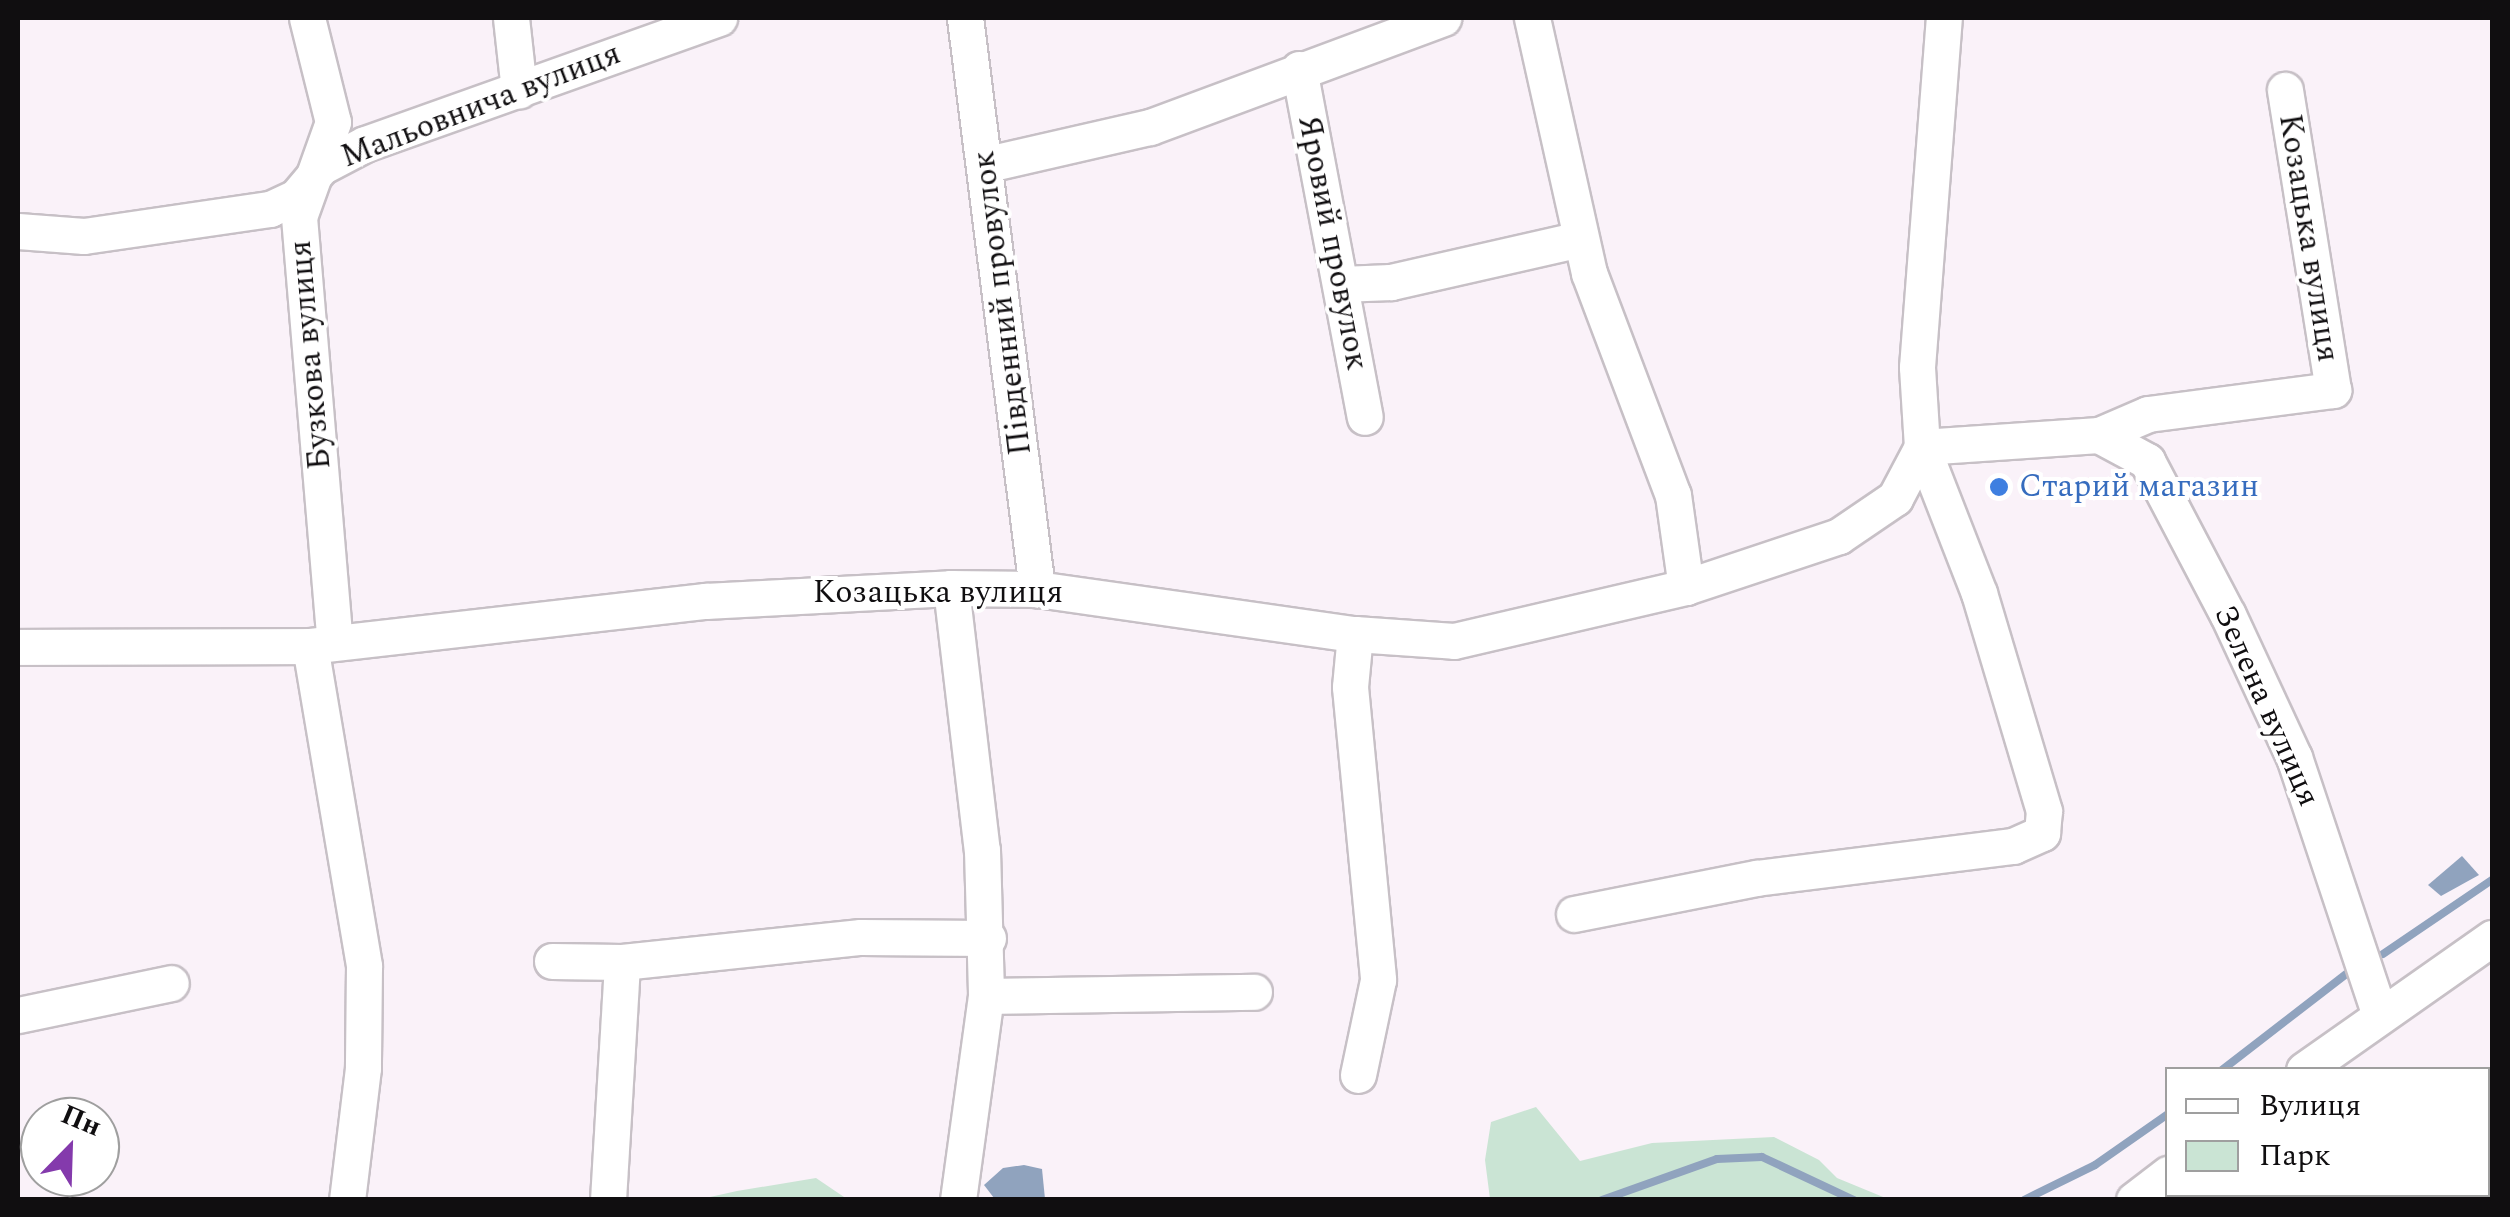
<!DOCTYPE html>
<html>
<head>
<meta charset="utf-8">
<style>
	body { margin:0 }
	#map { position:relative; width:2510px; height:1217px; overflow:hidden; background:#faf2f9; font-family:Spectral,serif }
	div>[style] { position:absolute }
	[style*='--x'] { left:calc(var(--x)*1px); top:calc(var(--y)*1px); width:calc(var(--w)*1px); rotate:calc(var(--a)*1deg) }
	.green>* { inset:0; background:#cae4d4 }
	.water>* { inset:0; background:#90a3be }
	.stream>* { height:8px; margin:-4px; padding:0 4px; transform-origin:4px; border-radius:4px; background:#90a3be }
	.roads { filter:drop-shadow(2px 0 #c7c0c6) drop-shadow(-2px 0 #c7c0c6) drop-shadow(0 2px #c7c0c6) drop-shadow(0 -2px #c7c0c6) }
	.minor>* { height:35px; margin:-17.5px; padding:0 17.5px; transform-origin:17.5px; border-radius:17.5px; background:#fff }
	.dots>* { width:28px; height:28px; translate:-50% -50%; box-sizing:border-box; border:5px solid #fff; border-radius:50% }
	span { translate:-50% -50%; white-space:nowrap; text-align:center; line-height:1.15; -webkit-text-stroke:8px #fff; paint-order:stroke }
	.street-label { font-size:32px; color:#100e10 }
	.shop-label { font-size:32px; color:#366cbe }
	.left { translate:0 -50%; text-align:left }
	.frame { position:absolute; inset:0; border:20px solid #100e10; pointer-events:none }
	.legend { position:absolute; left:2165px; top:1067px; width:325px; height:130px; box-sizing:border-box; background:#fff; border:2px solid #9f9f9f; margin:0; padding:12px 18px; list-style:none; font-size:30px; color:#100e10 }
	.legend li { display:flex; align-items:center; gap:20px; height:50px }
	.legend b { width:50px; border:2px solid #9f9f9f }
	.north { position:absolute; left:20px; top:1097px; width:100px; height:100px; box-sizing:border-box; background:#fff; border:2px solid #9f9f9f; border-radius:50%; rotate:23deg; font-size:28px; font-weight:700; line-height:40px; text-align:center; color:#100e10 }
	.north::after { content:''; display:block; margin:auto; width:35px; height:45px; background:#843aac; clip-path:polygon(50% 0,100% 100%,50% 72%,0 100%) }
</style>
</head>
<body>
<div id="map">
	<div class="green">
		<div style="clip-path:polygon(1536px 1107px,1580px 1161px,1652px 1143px,1774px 1137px,1819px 1160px,1837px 1178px,1888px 1199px,1490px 1199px,1485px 1160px,1491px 1122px)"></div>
		<div style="clip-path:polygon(816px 1178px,847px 1199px,701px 1199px,737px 1191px)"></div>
	</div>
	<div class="water">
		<div style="clip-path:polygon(2462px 856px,2479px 875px,2441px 896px,2428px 885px)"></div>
		<div style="clip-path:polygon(1024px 1165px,1042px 1169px,1045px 1199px,994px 1198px,984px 1185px,1003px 1168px)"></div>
	</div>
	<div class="stream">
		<div style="--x:2383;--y:954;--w:132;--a:-34.2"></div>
		<div style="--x:2222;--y:1070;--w:157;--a:-37.7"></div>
		<div style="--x:1602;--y:1200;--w:122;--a:-19.6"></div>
		<div style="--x:1717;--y:1159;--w:45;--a:-2.5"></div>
		<div style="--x:1762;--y:1157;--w:102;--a:25.1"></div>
		<div style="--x:2024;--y:1200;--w:79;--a:-26.2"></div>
		<div style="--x:2095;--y:1165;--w:89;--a:-34.9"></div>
	</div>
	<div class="roads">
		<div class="minor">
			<div style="--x:307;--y:18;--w:107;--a:76"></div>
			<div style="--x:333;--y:122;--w:101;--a:109.7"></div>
			<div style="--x:299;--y:217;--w:427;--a:85.2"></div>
			<div style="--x:511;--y:18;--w:73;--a:83.7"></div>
			<div style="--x:965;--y:18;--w:576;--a:82.81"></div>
			<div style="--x:1532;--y:18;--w:261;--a:77.4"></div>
			<div style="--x:1589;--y:273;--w:237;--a:69.3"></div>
			<div style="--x:1673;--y:495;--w:93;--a:82"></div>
			<div style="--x:1299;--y:69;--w:354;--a:79.3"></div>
			<div style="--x:988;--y:164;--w:166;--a:-12.9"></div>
			<div style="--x:1150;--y:127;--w:313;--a:-20.4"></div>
			<div style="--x:18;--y:231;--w:66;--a:4.3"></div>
			<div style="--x:84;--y:236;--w:188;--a:-8.3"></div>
			<div style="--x:270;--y:209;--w:29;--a:-25"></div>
			<div style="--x:296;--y:197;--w:39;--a:-50"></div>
			<div style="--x:321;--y:167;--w:50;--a:-27.6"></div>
			<div style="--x:365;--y:144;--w:376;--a:-19.6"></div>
			<div style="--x:1341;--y:284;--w:50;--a:-2.3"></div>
			<div style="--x:1391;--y:282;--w:194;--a:-12.8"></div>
			<div style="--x:2099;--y:435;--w:55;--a:28.4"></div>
			<div style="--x:2147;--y:461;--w:174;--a:62.3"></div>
			<div style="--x:2228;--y:615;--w:157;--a:65.1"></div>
			<div style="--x:2294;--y:757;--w:269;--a:71.6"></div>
			<div style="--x:951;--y:588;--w:264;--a:83.3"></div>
			<div style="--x:982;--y:850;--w:146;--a:88.4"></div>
			<div style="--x:986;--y:996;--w:268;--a:-0.9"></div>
			<div style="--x:1355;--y:634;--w:53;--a:95.4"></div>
			<div style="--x:1350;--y:687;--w:294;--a:84.5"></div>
			<div style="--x:1378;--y:980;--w:97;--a:101.9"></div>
			<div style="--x:310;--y:646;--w:325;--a:80.4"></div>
			<div style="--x:364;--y:966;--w:102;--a:90.6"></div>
			<div style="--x:363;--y:1068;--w:133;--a:96.9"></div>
			<div style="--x:18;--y:647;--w:292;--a:-0.2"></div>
			<div style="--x:310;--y:646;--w:398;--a:-6.5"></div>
			<div style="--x:705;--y:601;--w:246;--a:-3"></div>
			<div style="--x:951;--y:588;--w:86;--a:0.7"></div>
			<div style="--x:1037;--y:589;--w:321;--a:8.1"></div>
			<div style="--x:1355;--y:634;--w:99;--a:4"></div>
			<div style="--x:1454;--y:641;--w:238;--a:-13.1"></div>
			<div style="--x:1686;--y:587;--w:161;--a:-18.4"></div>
			<div style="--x:1839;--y:536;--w:68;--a:-34.2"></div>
			<div style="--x:1895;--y:498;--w:58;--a:-62.1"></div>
			<div style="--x:1922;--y:447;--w:80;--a:-93.6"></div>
			<div style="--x:1917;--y:367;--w:350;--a:-85.6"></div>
			<div style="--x:1574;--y:914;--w:186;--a:-11.2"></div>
			<div style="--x:1756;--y:878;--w:259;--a:-7.1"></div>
			<div style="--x:2013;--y:846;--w:32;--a:-24"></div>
			<div style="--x:2042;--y:833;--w:22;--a:-85"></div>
			<div style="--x:2044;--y:811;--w:227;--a:-106.6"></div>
			<div style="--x:1979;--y:593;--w:157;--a:-111.3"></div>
			<div style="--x:1922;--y:447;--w:177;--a:-3.9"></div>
			<div style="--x:2099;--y:435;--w:53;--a:-23.2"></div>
			<div style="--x:2148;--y:414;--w:187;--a:-7.4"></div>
			<div style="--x:2333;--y:390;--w:304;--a:-99.1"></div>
			<div style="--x:552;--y:961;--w:70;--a:0.8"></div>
			<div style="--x:622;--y:962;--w:240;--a:-6"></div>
			<div style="--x:861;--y:937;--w:127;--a:0.5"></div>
			<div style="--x:18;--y:1015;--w:156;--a:-11.8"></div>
			<div style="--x:2304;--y:1070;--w:230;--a:-35.1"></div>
			<div style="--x:608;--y:1200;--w:238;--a:-86.6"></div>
			<div style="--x:958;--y:1200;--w:206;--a:-82.2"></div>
			<div style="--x:2134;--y:1200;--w:43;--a:-37.4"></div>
		</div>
	</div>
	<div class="dots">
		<div style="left:1999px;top:487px;background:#3f7fe0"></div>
	</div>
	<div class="street-label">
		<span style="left:481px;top:106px;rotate:-21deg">Мальовнича вулиця</span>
		<span style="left:2308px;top:238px;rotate:81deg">Козацька вулиця</span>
		<span style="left:1332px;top:243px;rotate:79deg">Яровий провулок</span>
		<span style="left:1003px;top:303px;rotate:-97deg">Південний провулок</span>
		<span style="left:311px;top:355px;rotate:-95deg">Бузкова вулиця</span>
		<span style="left:938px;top:593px">Козацька вулиця</span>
		<span style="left:2266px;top:706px;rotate:66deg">Зелена вулиця</span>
	</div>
	<div class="shop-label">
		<span class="left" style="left:2019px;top:487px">Старий магазин</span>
	</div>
	<div class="frame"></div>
	<ul class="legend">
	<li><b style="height:12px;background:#fff"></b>Вулиця</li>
	<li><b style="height:28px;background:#cae4d4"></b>Парк</li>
	</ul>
	<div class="north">Пн</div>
</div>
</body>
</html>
